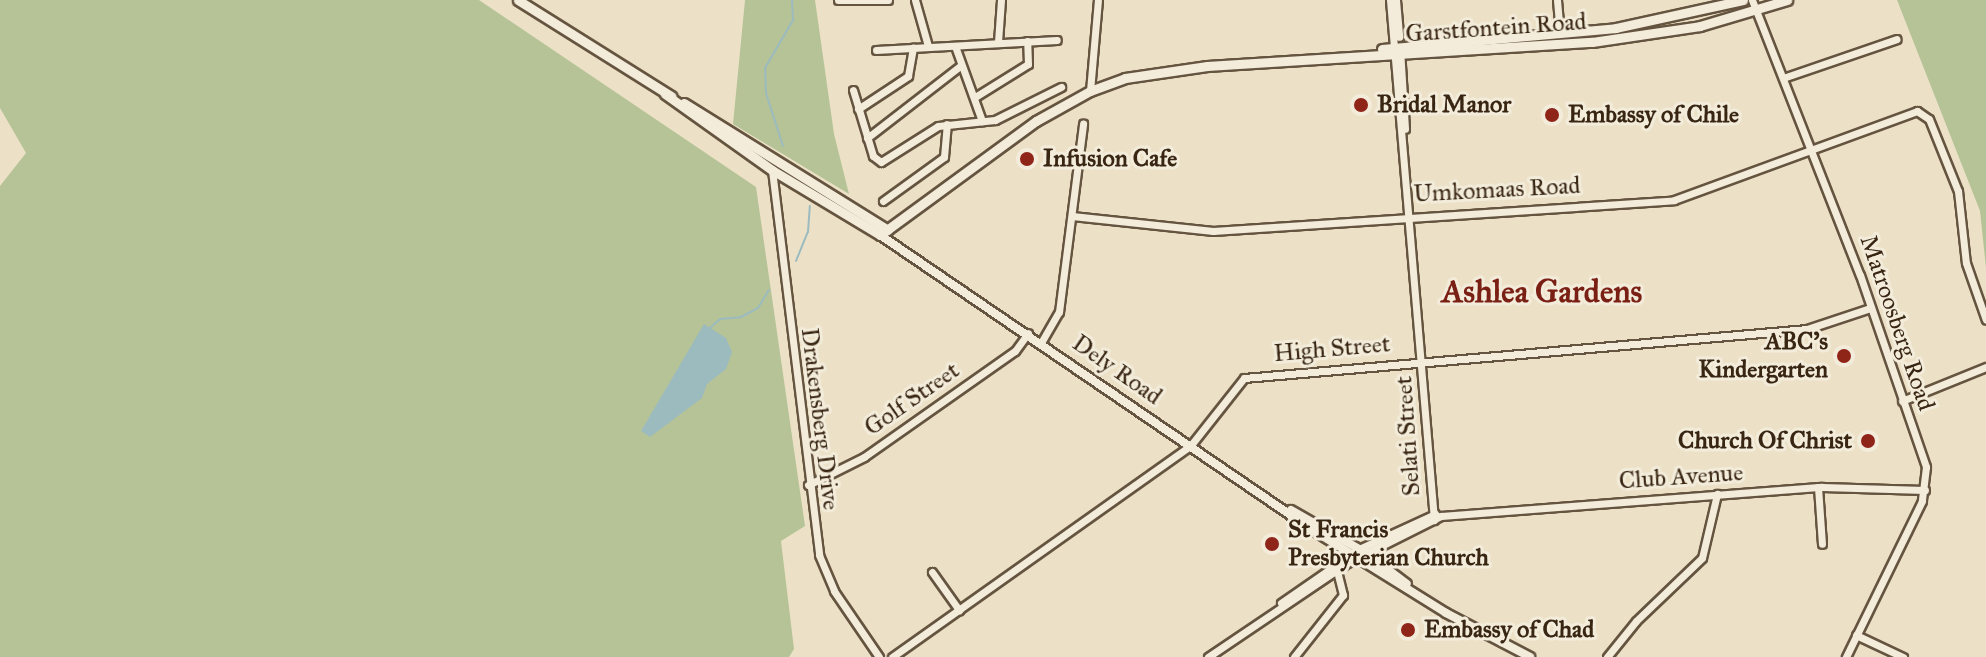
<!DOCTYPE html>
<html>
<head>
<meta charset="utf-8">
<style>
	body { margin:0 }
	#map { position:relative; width:1986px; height:657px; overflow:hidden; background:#ece1c7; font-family:"IM FELL Great Primer",serif }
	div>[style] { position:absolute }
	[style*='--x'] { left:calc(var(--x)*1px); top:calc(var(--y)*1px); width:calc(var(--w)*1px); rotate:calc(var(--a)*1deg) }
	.green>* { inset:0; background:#b6c397 }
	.water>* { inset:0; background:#9cbbbf }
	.stream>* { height:2px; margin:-1px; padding:0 1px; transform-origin:1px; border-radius:1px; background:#9cbbbf }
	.roads { filter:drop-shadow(2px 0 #65543f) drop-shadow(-2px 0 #65543f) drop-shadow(0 2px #65543f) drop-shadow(0 -2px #65543f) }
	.minor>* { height:7px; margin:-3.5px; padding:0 3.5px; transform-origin:3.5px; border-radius:3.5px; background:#f3ecdb }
	.tertiary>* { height:8px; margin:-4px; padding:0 4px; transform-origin:4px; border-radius:4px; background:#f3ecdb }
	.secondary>* { height:9px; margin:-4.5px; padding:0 4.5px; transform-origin:4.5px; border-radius:4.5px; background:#f3ecdb }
	.dots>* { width:22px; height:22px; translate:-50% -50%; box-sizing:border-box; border:4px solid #f3ecdb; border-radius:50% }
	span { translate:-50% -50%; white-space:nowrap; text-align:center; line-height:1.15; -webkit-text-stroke:6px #f3ecdb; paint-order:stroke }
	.street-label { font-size:24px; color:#382512 }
	.poi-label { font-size:24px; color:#382512; font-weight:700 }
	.left { translate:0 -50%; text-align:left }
	.right { translate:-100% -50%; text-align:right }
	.district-label { font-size:32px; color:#7a1f14; font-weight:700 }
</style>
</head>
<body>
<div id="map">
	<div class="green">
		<div style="clip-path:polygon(0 0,479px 0,756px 187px,805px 526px,781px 541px,794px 649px,789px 657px,0 657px,0 186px,26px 153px,0 108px)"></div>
		<div style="clip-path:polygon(745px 0,815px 0,834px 134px,849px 194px,733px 124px)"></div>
		<div style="clip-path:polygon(1897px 0,1986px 0,1986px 268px,1980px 211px)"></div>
	</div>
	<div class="water">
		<div style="clip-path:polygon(704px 324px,726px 338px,732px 352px,726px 369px,707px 384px,702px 398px,650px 437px,641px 431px)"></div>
	</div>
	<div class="stream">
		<div style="--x:783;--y:146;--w:56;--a:-107.8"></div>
		<div style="--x:766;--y:93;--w:25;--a:-92"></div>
		<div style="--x:765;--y:68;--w:56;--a:-59.7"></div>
		<div style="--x:793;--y:20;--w:20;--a:-93"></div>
		<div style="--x:796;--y:261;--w:31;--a:-68"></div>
		<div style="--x:808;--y:232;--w:26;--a:-86"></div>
		<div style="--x:710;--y:328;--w:13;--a:-42"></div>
		<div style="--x:720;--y:319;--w:21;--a:-5"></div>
		<div style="--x:741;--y:317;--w:19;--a:-28"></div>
		<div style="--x:758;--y:308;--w:21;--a:-59"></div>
	</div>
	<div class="roads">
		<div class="minor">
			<div style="--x:838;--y:0;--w:50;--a:0"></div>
			<div style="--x:915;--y:0;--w:48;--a:74.2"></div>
			<div style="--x:1390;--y:0;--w:522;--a:85.16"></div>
			<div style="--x:1396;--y:0;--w:37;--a:85"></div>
			<div style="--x:1557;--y:0;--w:34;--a:85"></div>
			<div style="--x:1752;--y:0;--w:295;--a:68.6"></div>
			<div style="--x:1860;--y:275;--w:203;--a:71"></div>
			<div style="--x:1926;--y:467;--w:34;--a:97"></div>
			<div style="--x:1922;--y:501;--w:174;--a:116"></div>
			<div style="--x:998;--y:42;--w:42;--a:-85.9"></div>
			<div style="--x:955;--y:46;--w:80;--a:70.2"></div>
			<div style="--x:1400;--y:49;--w:80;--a:86.4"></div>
			<div style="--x:876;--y:50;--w:181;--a:-3.2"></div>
			<div style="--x:1783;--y:78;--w:120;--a:-18.9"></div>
			<div style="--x:853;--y:90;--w:69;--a:73.1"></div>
			<div style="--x:873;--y:156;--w:10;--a:37"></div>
			<div style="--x:881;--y:162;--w:67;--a:-32.3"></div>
			<div style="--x:938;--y:126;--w:57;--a:-6"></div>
			<div style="--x:995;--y:120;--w:74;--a:-26.6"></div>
			<div style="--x:1090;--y:91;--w:91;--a:-85"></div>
			<div style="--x:975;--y:97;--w:62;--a:-31.9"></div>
			<div style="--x:1028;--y:64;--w:23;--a:-92"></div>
			<div style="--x:858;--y:109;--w:60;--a:-33.4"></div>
			<div style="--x:908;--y:76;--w:29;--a:-80"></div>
			<div style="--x:867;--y:138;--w:118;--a:-37.7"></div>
			<div style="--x:772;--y:170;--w:388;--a:83"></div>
			<div style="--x:819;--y:555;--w:39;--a:67"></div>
			<div style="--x:834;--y:591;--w:80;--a:55.7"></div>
			<div style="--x:883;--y:201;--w:75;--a:-35.8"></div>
			<div style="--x:944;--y:157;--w:33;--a:-85"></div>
			<div style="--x:1072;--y:216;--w:142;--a:6.1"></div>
			<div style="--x:1213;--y:231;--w:462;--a:-3.8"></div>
			<div style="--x:1674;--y:200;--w:259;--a:-20.1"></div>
			<div style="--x:1917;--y:111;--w:14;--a:34"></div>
			<div style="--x:1929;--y:119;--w:78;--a:68.1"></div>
			<div style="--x:1958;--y:191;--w:72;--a:83.7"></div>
			<div style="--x:1966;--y:263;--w:60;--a:70.7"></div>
			<div style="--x:1042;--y:341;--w:34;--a:-60"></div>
			<div style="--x:1059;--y:312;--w:190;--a:-82.7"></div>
			<div style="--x:1902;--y:401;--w:91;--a:-22"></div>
			<div style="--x:808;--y:485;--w:63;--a:-26.6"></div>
			<div style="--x:864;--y:457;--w:184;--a:-35.1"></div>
			<div style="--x:1015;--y:351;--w:22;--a:-54"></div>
			<div style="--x:1818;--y:487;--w:57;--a:86"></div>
			<div style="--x:932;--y:572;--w:47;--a:54.6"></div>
			<div style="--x:1281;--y:603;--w:95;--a:-34.7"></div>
			<div style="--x:1359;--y:549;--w:84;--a:-24.7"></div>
			<div style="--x:1856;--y:635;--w:52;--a:25.1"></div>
			<div style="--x:892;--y:657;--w:367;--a:-35.3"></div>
			<div style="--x:1191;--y:445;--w:85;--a:-51.7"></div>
			<div style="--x:1244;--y:378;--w:565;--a:-4.97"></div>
			<div style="--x:1807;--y:329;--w:66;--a:-18.4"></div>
			<div style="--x:1208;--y:657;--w:170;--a:-34"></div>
			<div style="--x:1349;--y:562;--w:103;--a:-26.6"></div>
			<div style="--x:1441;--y:516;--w:382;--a:-4.4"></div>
			<div style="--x:1822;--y:487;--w:103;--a:1.7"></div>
			<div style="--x:1294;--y:657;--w:79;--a:-51.7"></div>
			<div style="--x:1343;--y:595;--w:29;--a:-104"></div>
			<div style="--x:1607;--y:657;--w:46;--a:-51.1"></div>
			<div style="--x:1636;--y:621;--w:91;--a:-43.7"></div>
			<div style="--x:1702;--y:558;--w:66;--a:-76.8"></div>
		</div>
		<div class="tertiary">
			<div style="--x:880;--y:235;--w:518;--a:34.3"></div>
			<div style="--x:1308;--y:527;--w:163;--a:31.9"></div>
			<div style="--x:1446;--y:613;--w:95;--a:27.6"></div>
			<div style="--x:1291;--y:510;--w:86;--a:29.8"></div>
			<div style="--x:1366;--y:553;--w:51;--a:37.1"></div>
		</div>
		<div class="secondary">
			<div style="--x:518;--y:0;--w:181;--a:32.1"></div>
			<div style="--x:1382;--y:49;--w:235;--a:-5.1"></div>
			<div style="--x:1616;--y:28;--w:130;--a:-12.4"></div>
			<div style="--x:665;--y:94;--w:131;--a:35.4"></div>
			<div style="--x:772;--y:170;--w:126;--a:31"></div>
			<div style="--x:880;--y:235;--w:193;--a:-36.2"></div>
			<div style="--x:1036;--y:121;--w:62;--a:-29.1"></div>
			<div style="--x:1090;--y:91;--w:37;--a:-20"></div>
			<div style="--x:1125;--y:78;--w:83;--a:-8.3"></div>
			<div style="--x:1207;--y:66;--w:386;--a:-3.6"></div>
			<div style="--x:1592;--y:42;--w:109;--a:-8.4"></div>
			<div style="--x:1700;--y:26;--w:91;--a:-16.6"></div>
			<div style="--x:684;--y:103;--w:240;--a:31.9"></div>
		</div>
	</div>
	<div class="dots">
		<div style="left:1361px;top:105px;background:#8f2418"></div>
		<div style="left:1552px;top:115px;background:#8f2418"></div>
		<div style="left:1027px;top:159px;background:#8f2418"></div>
		<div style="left:1844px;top:356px;background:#8f2418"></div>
		<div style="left:1868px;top:441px;background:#8f2418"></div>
		<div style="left:1272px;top:544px;background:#8f2418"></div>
		<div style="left:1408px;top:630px;background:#8f2418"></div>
	</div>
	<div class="street-label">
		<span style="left:1496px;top:28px;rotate:-4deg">Garstfontein Road</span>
		<span style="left:1497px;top:190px;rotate:-3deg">Umkomaas Road</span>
		<span style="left:1897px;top:323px;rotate:71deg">Matroosberg Road</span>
		<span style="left:1332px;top:349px;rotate:-5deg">High Street</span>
		<span style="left:1117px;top:370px;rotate:35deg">Dely Road</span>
		<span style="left:912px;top:399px;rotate:-35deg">Golf Street</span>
		<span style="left:820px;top:419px;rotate:83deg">Drakensberg Drive</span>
		<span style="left:1408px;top:436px;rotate:-94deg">Selati Street</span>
		<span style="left:1681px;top:477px;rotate:-4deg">Club Avenue</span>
	</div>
	<div class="poi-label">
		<span class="left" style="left:1377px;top:105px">Bridal Manor</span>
		<span class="left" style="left:1568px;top:115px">Embassy of Chile</span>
		<span class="left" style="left:1043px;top:159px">Infusion Cafe</span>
		<span class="right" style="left:1828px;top:356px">ABC's<br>Kindergarten</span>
		<span class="right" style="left:1852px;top:441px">Church Of Christ</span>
		<span class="left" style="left:1288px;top:544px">St Francis<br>Presbyterian Church</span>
		<span class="left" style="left:1424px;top:630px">Embassy of Chad</span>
	</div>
	<div class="district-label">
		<span style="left:1542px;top:292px">Ashlea Gardens</span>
	</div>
</div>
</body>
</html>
